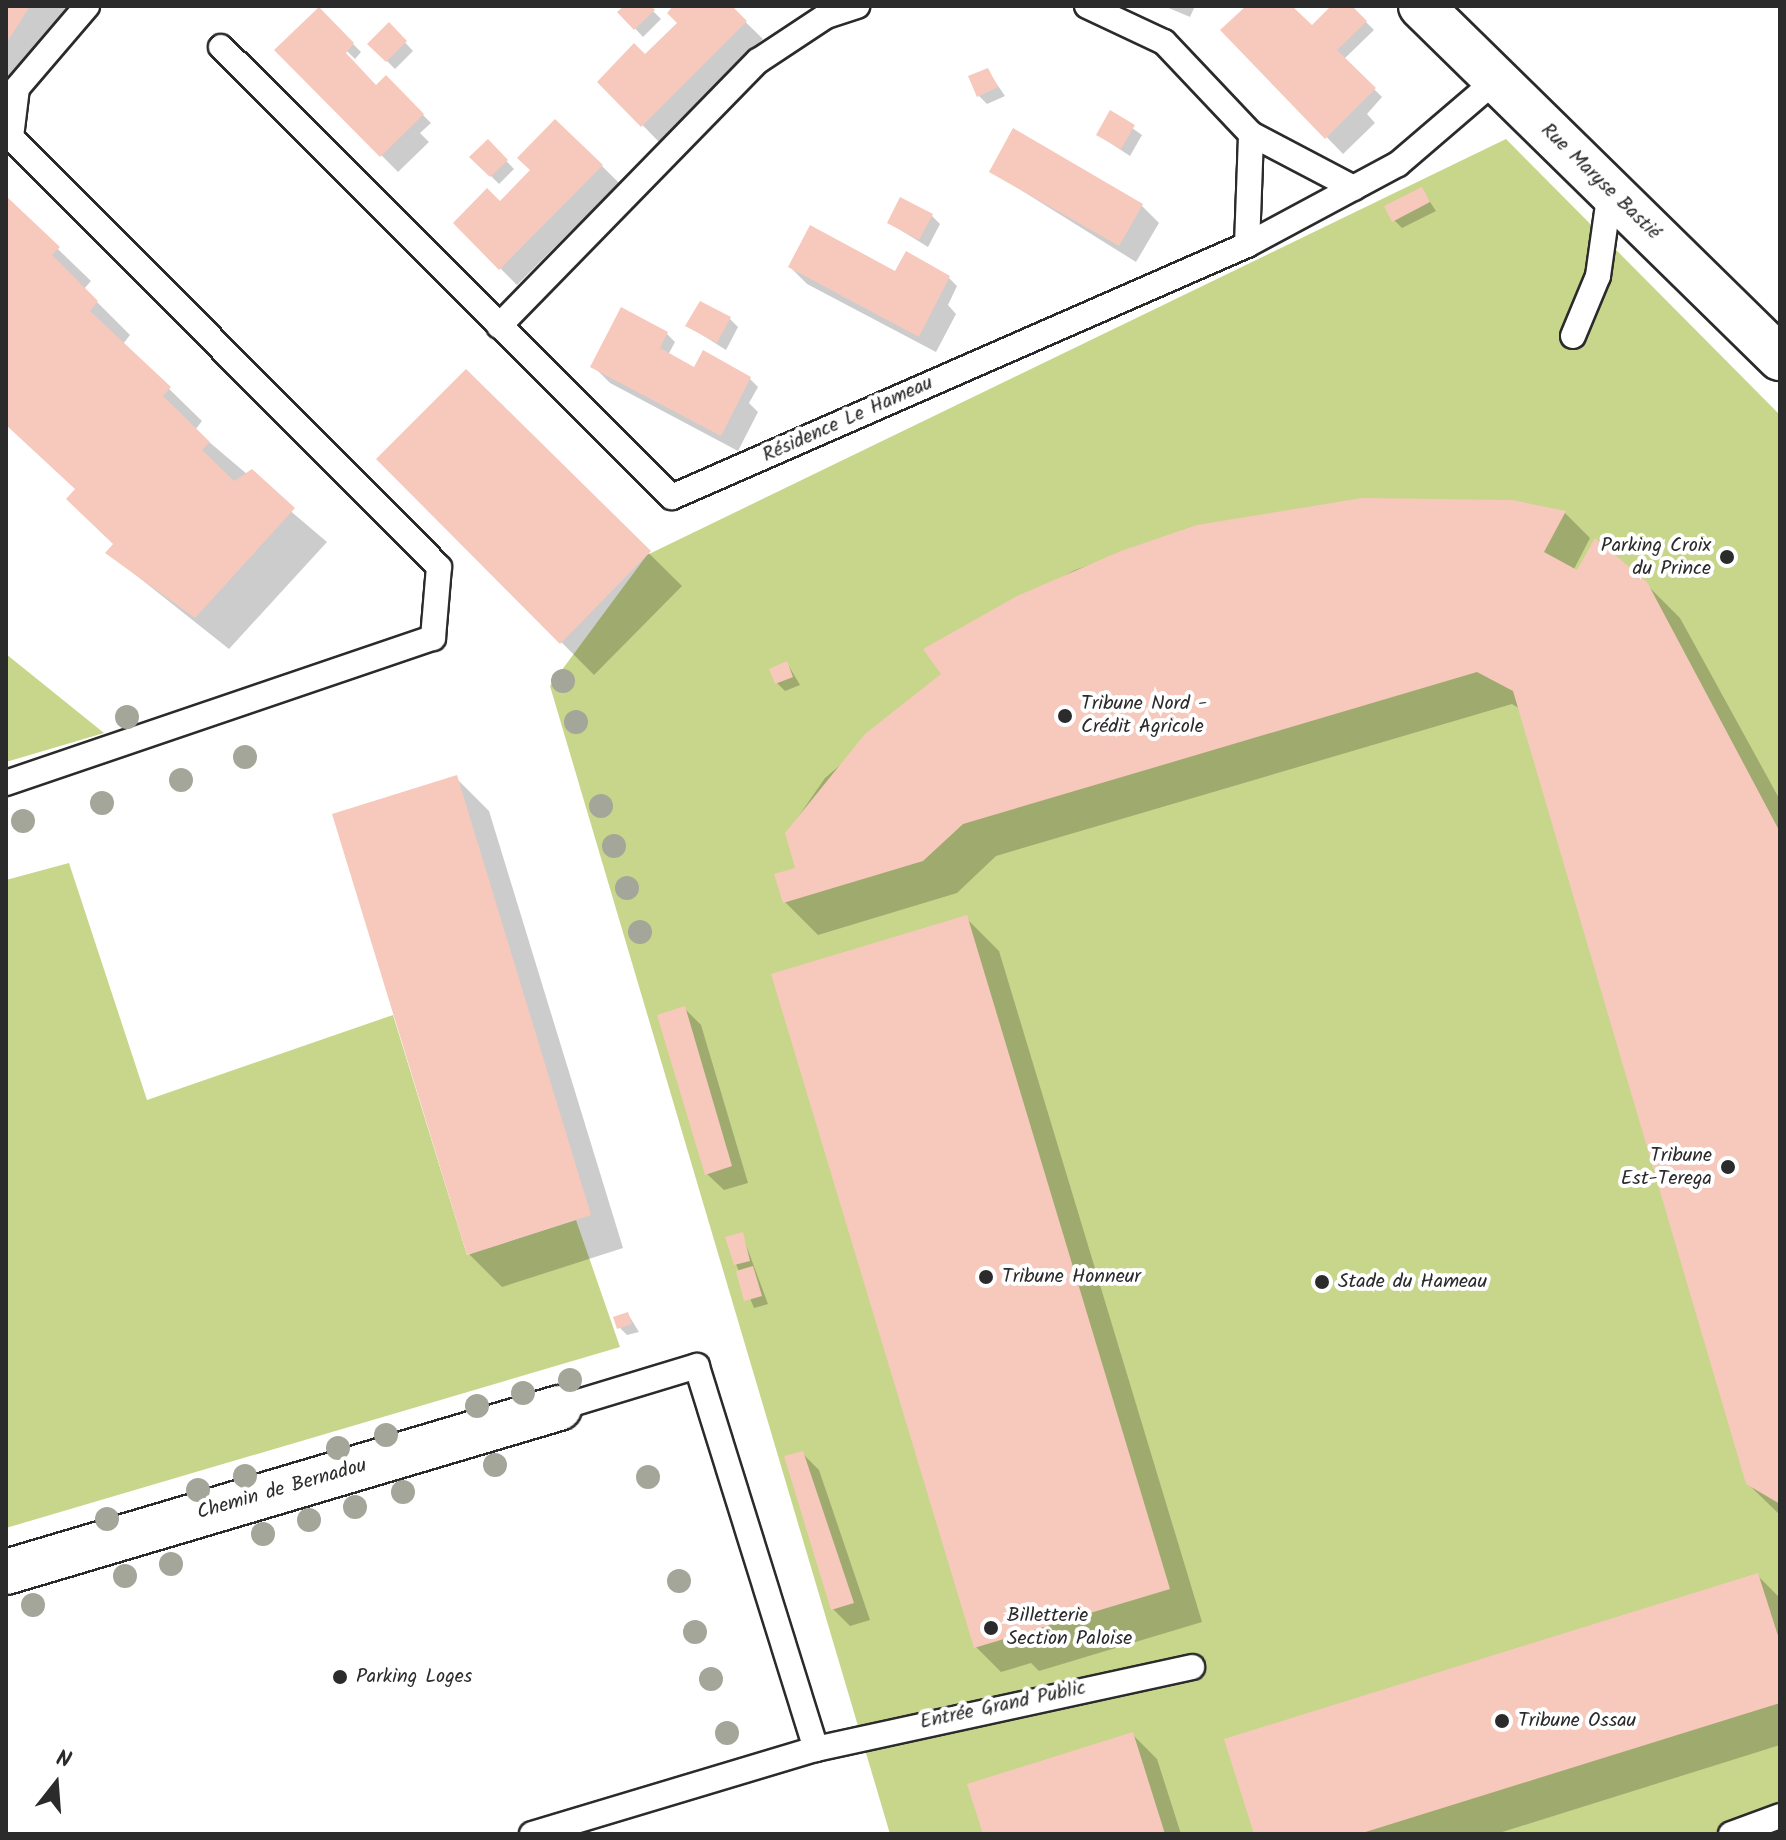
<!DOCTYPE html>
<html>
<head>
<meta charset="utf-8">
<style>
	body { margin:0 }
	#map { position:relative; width:1786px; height:1840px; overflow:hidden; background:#fff; font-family:Kalam,sans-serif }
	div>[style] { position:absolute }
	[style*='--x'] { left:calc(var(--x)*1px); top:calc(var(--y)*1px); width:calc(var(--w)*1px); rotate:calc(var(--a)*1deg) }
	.green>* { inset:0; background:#c7d68a }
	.shadow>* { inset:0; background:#0003 }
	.building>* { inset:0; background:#f7c9bc }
	.roads { filter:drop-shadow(2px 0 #2b2b2b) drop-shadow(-2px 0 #2b2b2b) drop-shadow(0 2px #2b2b2b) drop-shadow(0 -2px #2b2b2b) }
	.service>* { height:24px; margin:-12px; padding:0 12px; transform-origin:12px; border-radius:12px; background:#fff }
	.minor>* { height:44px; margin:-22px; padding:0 22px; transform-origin:22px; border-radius:22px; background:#fff }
	.trees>* { width:24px; height:24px; margin:-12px; border-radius:50%; background:#a4a69a }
	.dots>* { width:22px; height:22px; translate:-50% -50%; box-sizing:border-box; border:4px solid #fff; border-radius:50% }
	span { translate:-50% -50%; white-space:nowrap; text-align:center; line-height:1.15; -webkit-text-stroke:8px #fff; paint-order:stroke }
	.street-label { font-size:20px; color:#2b2b2b }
	.poi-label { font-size:20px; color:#2b2b2b }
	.right { translate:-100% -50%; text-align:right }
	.left { translate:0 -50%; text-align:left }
	.frame { position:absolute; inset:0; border:8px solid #2b2b2b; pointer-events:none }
	.north { position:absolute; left:16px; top:1744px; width:80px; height:80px; -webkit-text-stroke:6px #fff; paint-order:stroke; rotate:17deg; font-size:22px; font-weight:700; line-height:32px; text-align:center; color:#2b2b2b }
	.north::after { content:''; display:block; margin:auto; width:28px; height:36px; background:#2b2b2b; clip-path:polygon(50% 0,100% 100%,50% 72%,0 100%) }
</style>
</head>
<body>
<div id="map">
	<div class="green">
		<div style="clip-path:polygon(1506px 139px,1780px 415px,1780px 1834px,890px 1834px,550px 686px,647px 555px)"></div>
		<div style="clip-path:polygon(6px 654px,104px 733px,6px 762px)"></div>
		<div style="clip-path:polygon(69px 863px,147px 1100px,393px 1015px,467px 1255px,576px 1220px,620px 1347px,6px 1528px,6px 880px)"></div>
	</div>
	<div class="shadow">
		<div style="clip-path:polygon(6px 6px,77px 6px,6px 113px)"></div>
		<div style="clip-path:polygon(627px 6px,648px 6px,661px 19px,643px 37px,620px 12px)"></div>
		<div style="clip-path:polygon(676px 6px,729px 6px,763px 39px,659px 142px,615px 97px,679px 22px)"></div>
		<div style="clip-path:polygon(1164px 6px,1195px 6px,1190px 17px)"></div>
		<div style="clip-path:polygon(1249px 6px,1290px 6px,1312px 28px,1334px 6px,1350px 6px,1374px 30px,1344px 59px,1382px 97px,1367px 114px,1375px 123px,1343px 154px,1223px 30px)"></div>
		<div style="clip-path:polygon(319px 10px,361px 52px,355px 59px,312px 17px,387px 98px,386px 78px,431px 123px,420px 133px,429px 142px,398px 172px,277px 50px)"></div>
		<div style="clip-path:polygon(389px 25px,413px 51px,395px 69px,370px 44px)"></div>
		<div style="clip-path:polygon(988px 71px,1005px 96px,987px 104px,979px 96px)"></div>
		<div style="clip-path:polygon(1111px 113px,1142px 135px,1130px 156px,1098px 135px)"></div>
		<div style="clip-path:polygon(570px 134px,619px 183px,517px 285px,455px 223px,500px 204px)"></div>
		<div style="clip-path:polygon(488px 142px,514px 169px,499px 184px,472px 157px)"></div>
		<div style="clip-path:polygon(992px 172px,1142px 206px,1159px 223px,1136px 262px)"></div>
		<div style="clip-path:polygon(1422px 190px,1436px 211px,1402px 228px,1394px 220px)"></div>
		<div style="clip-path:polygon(6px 199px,91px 281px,84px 289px,130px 335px,123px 344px,202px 421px,195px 430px,327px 542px,229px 649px,108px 553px,116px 544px,77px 490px,6px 423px)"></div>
		<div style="clip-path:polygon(932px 216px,940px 224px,928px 247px,889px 223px)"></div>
		<div style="clip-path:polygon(790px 267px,949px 278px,957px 286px,948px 305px,956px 314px,936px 352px,807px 284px)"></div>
		<div style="clip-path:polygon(730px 319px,738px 327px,726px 350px,688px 326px)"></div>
		<div style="clip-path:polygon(667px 334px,675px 342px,668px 355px,702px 374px,750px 379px,758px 387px,749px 403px,758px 412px,738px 451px,610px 383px,593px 366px)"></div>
		<div style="clip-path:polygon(466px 372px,682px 586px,594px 675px,379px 459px)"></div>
		<div style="clip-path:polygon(1511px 502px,1565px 513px,1590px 538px,1573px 571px,1646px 584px,1680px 618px,1780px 800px,1780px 1515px,1747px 1483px,1520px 709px,1512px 704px,996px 856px,957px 893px,818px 935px,785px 902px,797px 870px,787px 833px,825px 778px,945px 676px,926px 650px,1075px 570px,1198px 527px)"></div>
		<div style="clip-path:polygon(787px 663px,800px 685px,785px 691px,777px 683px)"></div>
		<div style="clip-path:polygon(456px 778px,489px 811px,623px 1248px,502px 1287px,469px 1254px)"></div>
		<div style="clip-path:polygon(966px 918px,999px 951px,1202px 1622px,1039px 1671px,1031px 1663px,1001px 1672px,976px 1647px)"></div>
		<div style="clip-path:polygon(684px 1008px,701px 1025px,748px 1183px,724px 1190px,707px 1174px)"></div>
		<div style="clip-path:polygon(742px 1234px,768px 1304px,754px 1308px,736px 1264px)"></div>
		<div style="clip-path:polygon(628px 1314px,639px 1332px,627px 1335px,619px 1327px)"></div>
		<div style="clip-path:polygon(802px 1453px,819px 1470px,870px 1620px,850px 1626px,833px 1609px)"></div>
		<div style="clip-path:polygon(1758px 1576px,1780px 1598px,1780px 1745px,1496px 1834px,1256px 1834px)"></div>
		<div style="clip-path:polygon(1132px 1734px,1157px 1759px,1181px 1834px,985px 1834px)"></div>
	</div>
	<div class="building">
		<div style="clip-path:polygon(6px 6px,30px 6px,6px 44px)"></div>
		<div style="clip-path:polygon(624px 6px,651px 6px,655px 10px,634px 30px,617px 12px)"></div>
		<div style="clip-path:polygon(673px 6px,732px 6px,747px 21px,641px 127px,597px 82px,634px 43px,645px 54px,677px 23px,667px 13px)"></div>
		<div style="clip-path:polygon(1246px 6px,1292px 6px,1312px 25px,1331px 6px,1352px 6px,1367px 21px,1337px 50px,1376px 88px,1325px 139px,1220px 30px)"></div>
		<div style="clip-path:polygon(319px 7px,354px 43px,346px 53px,376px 85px,386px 75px,424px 114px,380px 157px,274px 50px)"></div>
		<div style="clip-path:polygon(389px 22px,407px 41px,386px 62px,367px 44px)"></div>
		<div style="clip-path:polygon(988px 68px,998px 87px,977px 97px,968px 76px)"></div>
		<div style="clip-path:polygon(1110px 110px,1135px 125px,1121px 149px,1096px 135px)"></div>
		<div style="clip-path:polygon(555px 119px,603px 165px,499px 270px,453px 223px,487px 188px,500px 201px,530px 170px,517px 158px)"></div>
		<div style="clip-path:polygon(1013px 128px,1143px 204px,1119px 246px,989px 172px)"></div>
		<div style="clip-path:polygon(488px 139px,508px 160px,490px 177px,469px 157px)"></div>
		<div style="clip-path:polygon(1422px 187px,1430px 202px,1392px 222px,1384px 206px)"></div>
		<div style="clip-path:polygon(6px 196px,60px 247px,52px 255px,98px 301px,90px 311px,171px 387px,163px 396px,210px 442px,202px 450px,234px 481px,252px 469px,295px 508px,195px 618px,105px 553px,113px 544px,66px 499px,75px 489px,6px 425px)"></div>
		<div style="clip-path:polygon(900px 197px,933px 214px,919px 240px,887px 223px)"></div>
		<div style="clip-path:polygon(810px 225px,895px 271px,906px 251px,950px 276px,919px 337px,788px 267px)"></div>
		<div style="clip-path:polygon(700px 301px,731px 317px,717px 343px,685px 326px)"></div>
		<div style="clip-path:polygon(621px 307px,668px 332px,660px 348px,694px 367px,703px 350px,751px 377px,721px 436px,590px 367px)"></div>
		<div style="clip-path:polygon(466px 369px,651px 551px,560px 644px,376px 459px)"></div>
		<div style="clip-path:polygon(1362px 498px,1512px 500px,1566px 511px,1544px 552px,1577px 570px,1595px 538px,1647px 582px,1780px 832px,1780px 1504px,1746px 1484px,1513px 691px,1477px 672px,963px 824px,923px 861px,783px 903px,774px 874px,795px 868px,785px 833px,865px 734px,941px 674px,923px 649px,1017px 596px,1121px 551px,1197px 525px)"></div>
		<div style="clip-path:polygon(787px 661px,793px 677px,775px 684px,769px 669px)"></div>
		<div style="clip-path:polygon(457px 775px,591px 1215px,467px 1255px,332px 814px)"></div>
		<div style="clip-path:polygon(967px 915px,1170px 1589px,974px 1648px,771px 974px)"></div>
		<div style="clip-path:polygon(685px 1006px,732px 1166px,705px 1175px,657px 1015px)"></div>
		<div style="clip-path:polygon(743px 1232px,750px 1261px,734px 1265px,725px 1237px)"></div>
		<div style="clip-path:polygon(753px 1266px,762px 1296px,744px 1301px,736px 1271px)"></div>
		<div style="clip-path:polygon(628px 1312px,632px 1324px,617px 1329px,613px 1317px)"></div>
		<div style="clip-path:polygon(803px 1451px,854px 1603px,831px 1610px,784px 1456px)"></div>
		<div style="clip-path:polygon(1758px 1573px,1780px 1642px,1780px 1703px,1359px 1834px,1254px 1834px,1224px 1739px)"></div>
		<div style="clip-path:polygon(1133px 1732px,1165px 1834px,983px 1834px,967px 1784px)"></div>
	</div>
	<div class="roads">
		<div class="service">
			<div style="--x:1087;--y:6;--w:85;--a:25.1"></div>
			<div style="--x:1164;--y:42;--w:127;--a:46.6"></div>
			<div style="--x:1251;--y:134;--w:116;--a:27.7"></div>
			<div style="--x:221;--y:47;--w:637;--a:44.94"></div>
			<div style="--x:672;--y:497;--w:628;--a:-23.67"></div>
			<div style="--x:1247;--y:245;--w:171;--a:-28.2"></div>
			<div style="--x:1398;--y:164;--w:129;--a:-40.6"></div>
			<div style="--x:1247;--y:245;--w:111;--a:-87.9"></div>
			<div style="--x:499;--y:326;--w:371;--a:-45.7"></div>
			<div style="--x:758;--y:61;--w:82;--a:-33.5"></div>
			<div style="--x:826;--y:16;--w:33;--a:-18"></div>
			<div style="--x:1573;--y:336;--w:65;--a:-67.4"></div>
			<div style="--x:1598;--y:276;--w:86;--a:-82"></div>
			<div style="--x:6;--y:783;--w:451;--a:-18.8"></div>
			<div style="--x:433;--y:638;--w:71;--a:-85.2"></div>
			<div style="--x:439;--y:567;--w:607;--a:-134.87"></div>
			<div style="--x:11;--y:137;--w:49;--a:-83"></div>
			<div style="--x:17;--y:88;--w:108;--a:-49.5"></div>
			<div style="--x:816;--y:1749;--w:385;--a:-12.3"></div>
			<div style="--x:532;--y:1834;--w:296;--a:-16.7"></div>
			<div style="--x:816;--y:1749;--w:401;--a:-107.3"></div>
			<div style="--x:697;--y:1366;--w:144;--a:163.1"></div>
			<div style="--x:1731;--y:1834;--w:52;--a:-20.2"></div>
		</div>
		<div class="minor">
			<div style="--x:1421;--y:6;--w:503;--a:44.44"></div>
			<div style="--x:6;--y:1572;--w:577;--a:-16.52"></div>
		</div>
	</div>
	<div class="trees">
		<div style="left:563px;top:681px"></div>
		<div style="left:127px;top:717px"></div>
		<div style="left:576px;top:722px"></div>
		<div style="left:245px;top:757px"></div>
		<div style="left:181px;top:780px"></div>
		<div style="left:102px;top:803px"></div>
		<div style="left:601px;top:806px"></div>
		<div style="left:23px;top:821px"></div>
		<div style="left:614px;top:846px"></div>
		<div style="left:627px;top:888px"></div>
		<div style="left:640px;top:932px"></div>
		<div style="left:570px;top:1380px"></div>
		<div style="left:523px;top:1393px"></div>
		<div style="left:477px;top:1406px"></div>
		<div style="left:386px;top:1435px"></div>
		<div style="left:338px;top:1448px"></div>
		<div style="left:495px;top:1465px"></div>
		<div style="left:245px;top:1476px"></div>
		<div style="left:648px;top:1477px"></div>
		<div style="left:198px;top:1490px"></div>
		<div style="left:403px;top:1492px"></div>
		<div style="left:355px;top:1507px"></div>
		<div style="left:107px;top:1519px"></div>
		<div style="left:309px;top:1520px"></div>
		<div style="left:263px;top:1534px"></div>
		<div style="left:171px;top:1564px"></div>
		<div style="left:125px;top:1576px"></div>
		<div style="left:679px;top:1581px"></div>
		<div style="left:33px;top:1605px"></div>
		<div style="left:695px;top:1632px"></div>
		<div style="left:711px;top:1679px"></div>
		<div style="left:727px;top:1733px"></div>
	</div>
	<div class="dots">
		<div style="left:1727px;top:557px;background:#2b2b2b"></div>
		<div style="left:1065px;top:716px;background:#2b2b2b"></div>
		<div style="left:1728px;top:1167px;background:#2b2b2b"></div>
		<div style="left:986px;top:1277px;background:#2b2b2b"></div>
		<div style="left:1322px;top:1282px;background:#2b2b2b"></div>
		<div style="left:991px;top:1628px;background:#2b2b2b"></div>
		<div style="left:340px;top:1677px;background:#2b2b2b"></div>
		<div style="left:1502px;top:1721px;background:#2b2b2b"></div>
	</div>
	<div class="street-label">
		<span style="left:1600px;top:182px;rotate:44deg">Rue Maryse Bastié</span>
		<span style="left:848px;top:420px;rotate:-24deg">Résidence Le Hameau</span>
		<span style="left:282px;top:1490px;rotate:-16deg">Chemin de Bernadou</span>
		<span style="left:1003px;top:1706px;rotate:-12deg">Entrée Grand Public</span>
	</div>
	<div class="poi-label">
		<span class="right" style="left:1711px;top:558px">Parking Croix<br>du Prince</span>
		<span class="left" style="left:1081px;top:716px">Tribune Nord -<br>Crédit Agricole</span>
		<span class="right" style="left:1712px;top:1168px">Tribune<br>Est-Terega</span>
		<span class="left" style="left:1002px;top:1277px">Tribune Honneur</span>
		<span class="left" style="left:1338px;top:1282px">Stade du Hameau</span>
		<span class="left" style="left:1007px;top:1628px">Billetterie<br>Section Paloise</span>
		<span class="left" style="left:356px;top:1677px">Parking Loges</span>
		<span class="left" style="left:1518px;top:1721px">Tribune Ossau</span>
	</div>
	<div class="frame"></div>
	<div class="north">N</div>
</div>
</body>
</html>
